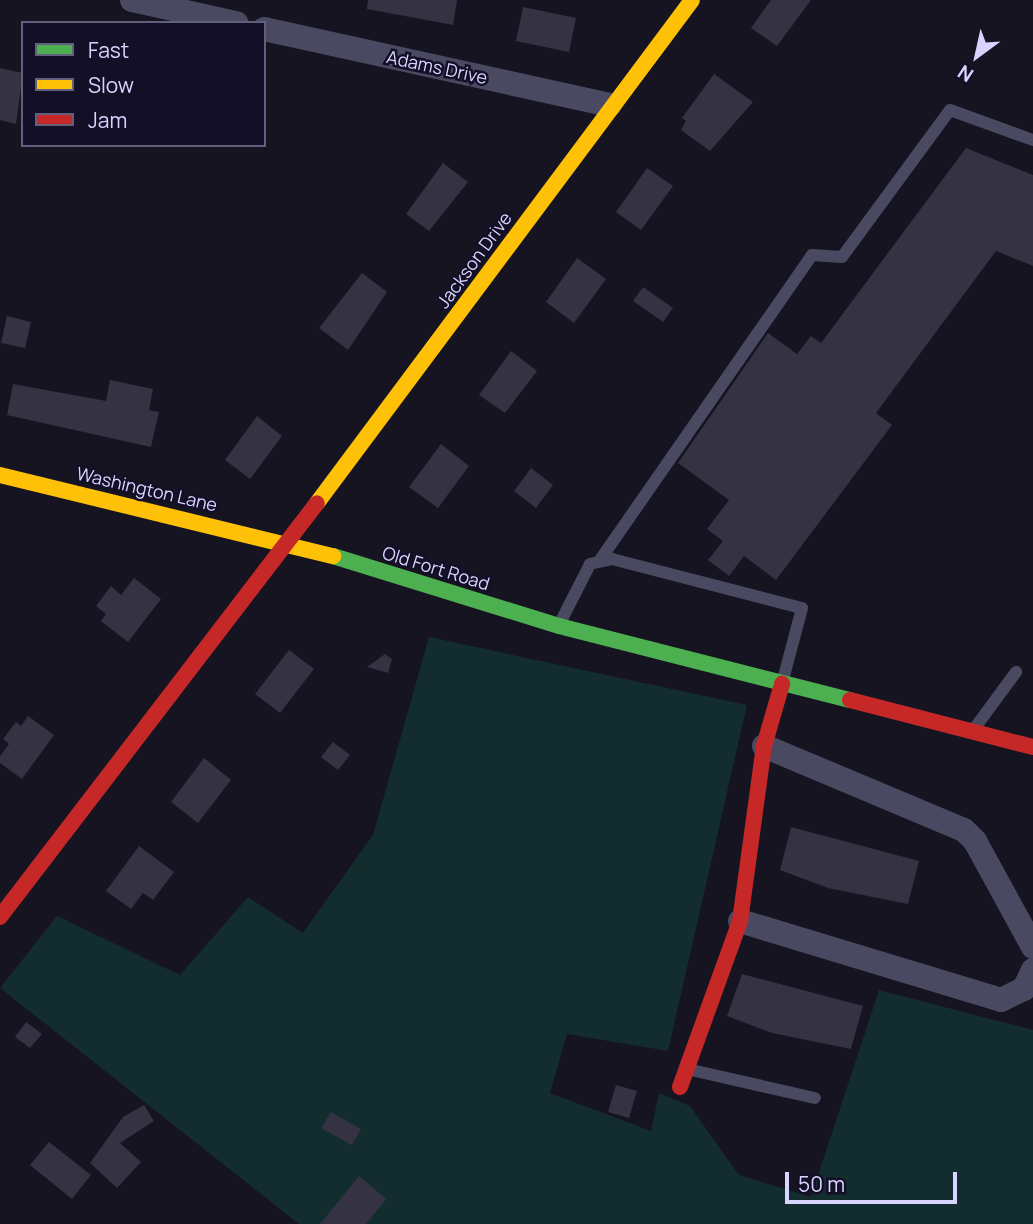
<!DOCTYPE html>
<html>
<head>
<meta charset="utf-8">
<style>
	body { margin:0 }
	#map { position:relative; width:1033px; height:1224px; overflow:hidden; background:#161421; font-family:Manrope,sans-serif }
	div>[style] { position:absolute }
	[style*='--x'] { left:calc(var(--x)*1px); top:calc(var(--y)*1px); width:calc(var(--w)*1px); rotate:calc(var(--a)*1deg) }
	.green>* { inset:0; background:#132c2d }
	.building>* { inset:0; background:#343243 }
	.lane>* { height:12px; margin:-6px; padding:0 6px; transform-origin:6px; border-radius:6px; background:#4a4962 }
	.street>* { height:24px; margin:-12px; padding:0 12px; transform-origin:12px; border-radius:12px; background:#4a4962 }
	.fast>* { height:16px; margin:-8px; padding:0 8px; transform-origin:8px; border-radius:8px; background:#4caf50 }
	.slow>* { height:16px; margin:-8px; padding:0 8px; transform-origin:8px; border-radius:8px; background:#ffc107 }
	.jam>* { height:16px; margin:-8px; padding:0 8px; transform-origin:8px; border-radius:8px; background:#c62828 }
	span { translate:-50% -50%; white-space:nowrap; text-align:center; line-height:1.15; -webkit-text-stroke:5px #130f26; paint-order:stroke }
	.street-label { font-size:18px; color:#d9d4ff }
	.legend { position:absolute; left:21px; top:21px; width:245px; height:126px; box-sizing:border-box; background:#130f26; border:2px solid #625e7d; margin:0; padding:9px 12px; list-style:none; font-size:21px; color:#d9d4ff }
	.legend li { display:flex; align-items:center; gap:14px; height:35px }
	.legend b { width:35px; border:2px solid #625e7d }
	.north { position:absolute; left:942px; top:21px; width:70px; height:70px; -webkit-text-stroke:5px #130f26; paint-order:stroke; rotate:213deg; font-size:19px; font-weight:700; line-height:28px; text-align:center; color:#d9d4ff }
	.north::after { content:''; display:block; margin:auto; width:24px; height:32px; background:#d9d4ff; clip-path:polygon(50% 0,100% 100%,50% 72%,0 100%) }
	.scale { position:absolute; left:785px; top:1172px; width:172px; height:32px; box-sizing:border-box; border:4px solid #d9d4ff; border-top:0; padding-left:9px; font-size:21px; line-height:24px; white-space:nowrap; color:#d9d4ff; -webkit-text-stroke:5px #130f26; paint-order:stroke }
</style>
</head>
<body>
<div id="map">
	<div class="green">
		<div style="clip-path:polygon(429px 637px,747px 705px,668px 1051px,567px 1034px,550px 1093px,651px 1131px,659px 1093px,690px 1106px,739px 1175px,811px 1197px,879px 990px,1033px 1030px,1033px 1224px,299px 1224px,0 988px,57px 916px,180px 975px,248px 897px,303px 933px,373px 835px)"></div>
	</div>
	<div class="building">
		<div style="clip-path:polygon(368px 0,457px 0,453px 25px,367px 9px)"></div>
		<div style="clip-path:polygon(771px 0,811px 0,777px 46px,751px 28px)"></div>
		<div style="clip-path:polygon(523px 7px,576px 18px,569px 52px,516px 41px)"></div>
		<div style="clip-path:polygon(0 68px,23px 73px,16px 124px,0 120px)"></div>
		<div style="clip-path:polygon(714px 74px,753px 102px,710px 151px,681px 130px,686px 121px,682px 118px)"></div>
		<div style="clip-path:polygon(966px 148px,1033px 175px,1033px 266px,996px 251px,876px 413px,892px 425px,776px 580px,744px 556px,729px 576px,708px 560px,723px 541px,707px 529px,729px 500px,678px 463px,768px 333px,797px 354px,811px 336px,821px 343px)"></div>
		<div style="clip-path:polygon(443px 163px,468px 182px,429px 231px,406px 214px)"></div>
		<div style="clip-path:polygon(647px 168px,673px 186px,641px 230px,616px 212px)"></div>
		<div style="clip-path:polygon(577px 258px,606px 279px,574px 323px,546px 302px)"></div>
		<div style="clip-path:polygon(362px 273px,387px 292px,348px 350px,319px 328px)"></div>
		<div style="clip-path:polygon(643px 287px,673px 308px,663px 322px,633px 301px)"></div>
		<div style="clip-path:polygon(7px 316px,31px 322px,25px 348px,1px 343px)"></div>
		<div style="clip-path:polygon(511px 351px,537px 371px,505px 413px,479px 395px)"></div>
		<div style="clip-path:polygon(110px 380px,153px 389px,149px 410px,159px 412px,151px 447px,7px 415px,13px 384px,106px 401px)"></div>
		<div style="clip-path:polygon(257px 416px,282px 436px,250px 479px,225px 460px)"></div>
		<div style="clip-path:polygon(441px 444px,469px 466px,438px 508px,409px 487px)"></div>
		<div style="clip-path:polygon(531px 468px,553px 485px,536px 508px,514px 491px)"></div>
		<div style="clip-path:polygon(134px 578px,161px 599px,128px 642px,101px 621px,106px 614px,96px 606px,111px 586px,121px 595px)"></div>
		<div style="clip-path:polygon(289px 650px,314px 669px,280px 713px,255px 694px)"></div>
		<div style="clip-path:polygon(385px 654px,392px 659px,388px 673px,367px 667px)"></div>
		<div style="clip-path:polygon(28px 716px,54px 735px,22px 779px,0 763px,0 756px,9px 744px,3px 739px,16px 722px,21px 726px)"></div>
		<div style="clip-path:polygon(333px 742px,350px 755px,338px 770px,321px 757px)"></div>
		<div style="clip-path:polygon(204px 758px,231px 780px,198px 823px,171px 802px)"></div>
		<div style="clip-path:polygon(791px 827px,919px 861px,908px 904px,828px 888px,780px 870px)"></div>
		<div style="clip-path:polygon(139px 846px,174px 872px,153px 900px,143px 893px,131px 909px,106px 891px)"></div>
		<div style="clip-path:polygon(742px 974px,863px 1006px,851px 1049px,772px 1033px,727px 1016px)"></div>
		<div style="clip-path:polygon(26px 1022px,42px 1034px,30px 1048px,15px 1037px)"></div>
		<div style="clip-path:polygon(616px 1085px,637px 1091px,629px 1118px,608px 1112px)"></div>
		<div style="clip-path:polygon(144px 1105px,154px 1121px,120px 1143px,141px 1162px,117px 1188px,90px 1163px,123px 1117px)"></div>
		<div style="clip-path:polygon(331px 1112px,361px 1129px,352px 1145px,321px 1128px)"></div>
		<div style="clip-path:polygon(49px 1142px,91px 1175px,72px 1199px,30px 1165px)"></div>
		<div style="clip-path:polygon(359px 1176px,386px 1199px,366px 1224px,320px 1224px)"></div>
	</div>
	<div class="lane">
		<div style="--x:600;--y:560;--w:371;--a:-55.2"></div>
		<div style="--x:812;--y:255;--w:30;--a:4"></div>
		<div style="--x:842;--y:257;--w:182;--a:-53.7"></div>
		<div style="--x:950;--y:110;--w:88;--a:19.9"></div>
		<div style="--x:560;--y:623;--w:66;--a:-63"></div>
		<div style="--x:590;--y:564;--w:23;--a:-13"></div>
		<div style="--x:612;--y:559;--w:196;--a:14.5"></div>
		<div style="--x:802;--y:608;--w:74;--a:104.8"></div>
		<div style="--x:974;--y:729;--w:71;--a:-53.6"></div>
		<div style="--x:687;--y:1069;--w:131;--a:12.8"></div>
	</div>
	<div class="street">
		<div style="--x:132;--y:0;--w:107;--a:12.5"></div>
		<div style="--x:264;--y:29;--w:354;--a:12.4"></div>
		<div style="--x:764;--y:746;--w:217;--a:22.8"></div>
		<div style="--x:964;--y:830;--w:16;--a:45"></div>
		<div style="--x:975;--y:841;--w:121;--a:61.3"></div>
		<div style="--x:740;--y:921;--w:273;--a:16.8"></div>
		<div style="--x:1001;--y:1000;--w:25;--a:-26"></div>
		<div style="--x:1024;--y:989;--w:21;--a:-65"></div>
	</div>
	<div class="fast">
		<div style="--x:333;--y:556;--w:237;--a:17.2"></div>
		<div style="--x:559;--y:626;--w:300;--a:14.3"></div>
	</div>
	<div class="slow">
		<div style="--x:0;--y:475;--w:343;--a:13.7"></div>
		<div style="--x:317;--y:503;--w:627;--a:-53.29"></div>
	</div>
	<div class="jam">
		<div style="--x:850;--y:700;--w:189;--a:14.4"></div>
		<div style="--x:0;--y:917;--w:521;--a:-52.56"></div>
		<div style="--x:680;--y:1087;--w:177;--a:-70.1"></div>
		<div style="--x:740;--y:921;--w:177;--a:-82.2"></div>
		<div style="--x:764;--y:746;--w:65;--a:-73.8"></div>
	</div>
	<div class="street-label">
		<span style="left:437px;top:67px;rotate:12deg">Adams Drive</span>
		<span style="left:474px;top:260px;rotate:-54deg">Jackson Drive</span>
		<span style="left:147px;top:489px;rotate:13deg">Washington Lane</span>
		<span style="left:436px;top:568px;rotate:17deg">Old Fort Road</span>
	</div>
	<ul class="legend">
	<li><b style="height:9px;background:#4caf50"></b>Fast</li>
	<li><b style="height:9px;background:#ffc107"></b>Slow</li>
	<li><b style="height:9px;background:#c62828"></b>Jam</li>
	</ul>
	<div class="north">N</div>
	<div class="scale">50 m</div>
</div>
</body>
</html>
